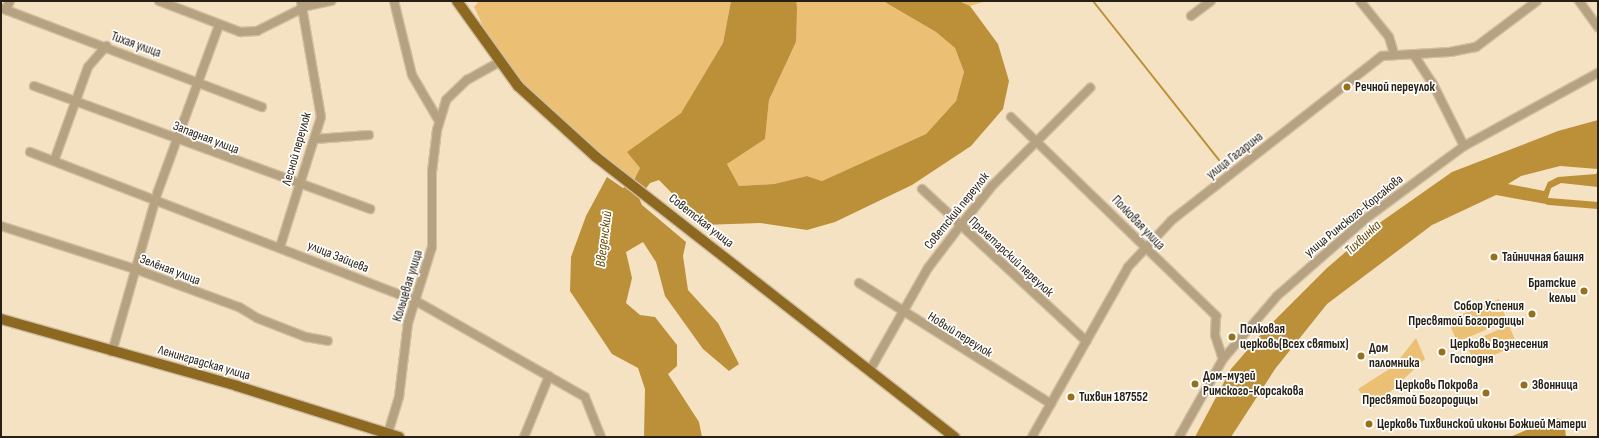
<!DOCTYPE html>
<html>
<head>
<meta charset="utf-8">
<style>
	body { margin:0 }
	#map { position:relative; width:1599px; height:438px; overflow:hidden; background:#f5e2c2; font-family:"Sofia Sans Condensed",sans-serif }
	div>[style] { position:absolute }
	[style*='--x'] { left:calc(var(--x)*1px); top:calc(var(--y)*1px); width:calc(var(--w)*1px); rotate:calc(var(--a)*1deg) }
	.green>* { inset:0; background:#ebc074 }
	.water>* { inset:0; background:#bc8f39 }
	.stream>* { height:2px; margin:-1px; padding:0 1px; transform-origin:1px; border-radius:1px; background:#bc8f39 }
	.canal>* { height:7px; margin:-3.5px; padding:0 3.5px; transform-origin:3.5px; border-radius:3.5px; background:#bc8f39 }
	.roads { filter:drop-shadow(1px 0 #d0bfa3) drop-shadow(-1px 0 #d0bfa3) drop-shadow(0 1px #d0bfa3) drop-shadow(0 -1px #d0bfa3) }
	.minor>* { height:8px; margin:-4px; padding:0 4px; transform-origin:4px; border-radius:4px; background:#b6a280 }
	.major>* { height:10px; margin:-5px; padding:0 5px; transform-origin:5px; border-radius:5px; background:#8c6820 }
	.dots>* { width:11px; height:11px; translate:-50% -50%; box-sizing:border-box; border:2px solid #fff; border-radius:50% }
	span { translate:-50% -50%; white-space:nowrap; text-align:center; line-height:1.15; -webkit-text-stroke:3.5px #fff; paint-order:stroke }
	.street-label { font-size:13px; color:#272014 }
	.poi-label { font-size:13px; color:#272014; font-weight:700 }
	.left { translate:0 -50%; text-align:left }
	.right { translate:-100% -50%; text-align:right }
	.water-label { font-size:14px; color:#654700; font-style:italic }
	.frame { position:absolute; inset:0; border:2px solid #272014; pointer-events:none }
</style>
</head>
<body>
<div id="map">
	<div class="green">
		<div style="clip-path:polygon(479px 1px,731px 1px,723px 43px,681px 113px,628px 152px,640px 168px,632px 183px,500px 62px,474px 7px)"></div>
		<div style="clip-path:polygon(796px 1px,883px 1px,936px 32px,955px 48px,964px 72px,956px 101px,926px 134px,822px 181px,807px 176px,774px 184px,739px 186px,727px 164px,765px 139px,769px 100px,796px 42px)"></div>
		<div style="clip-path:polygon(959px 1px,987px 1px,970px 6px)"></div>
		<div style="clip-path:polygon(1499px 299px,1507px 321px,1457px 342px,1448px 320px)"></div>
		<div style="clip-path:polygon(1509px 325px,1517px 345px,1485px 359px,1472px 357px,1466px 344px)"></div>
		<div style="clip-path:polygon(1416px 338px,1425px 359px,1372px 409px,1358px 389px,1394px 366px)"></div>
	</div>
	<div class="water">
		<div style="clip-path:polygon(731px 1px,796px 1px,797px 8px,796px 42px,769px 100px,765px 139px,727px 164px,739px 186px,774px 184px,807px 176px,822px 181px,926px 134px,956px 101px,964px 72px,955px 48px,936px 32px,883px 1px,959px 1px,970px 6px,998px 44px,1009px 81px,1003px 109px,971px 146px,912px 185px,835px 222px,807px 230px,760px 223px,703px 225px,659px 180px,650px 183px,639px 198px,642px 205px,686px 242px,683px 256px,688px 290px,718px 323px,739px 364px,729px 371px,703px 349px,665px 296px,656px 262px,643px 242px,626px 252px,632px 278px,626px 303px,640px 315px,655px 317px,677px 345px,677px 366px,668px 374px,699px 422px,702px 437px,644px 437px,645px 389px,638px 368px,612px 354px,570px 291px,571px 257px,586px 216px,607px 177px,623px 188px,633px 182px,640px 168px,627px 152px,681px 113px,723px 43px)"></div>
		<div style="clip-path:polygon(1598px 120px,1598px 169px,1560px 166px,1521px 176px,1508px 184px,1544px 191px,1548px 182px,1558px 177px,1596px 174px,1598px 171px,1598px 187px,1561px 183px,1551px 188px,1546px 204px,1496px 195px,1432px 225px,1327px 304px,1275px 369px,1231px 437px,1195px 437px,1231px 369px,1262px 333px,1327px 268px,1378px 224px,1452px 172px,1558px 131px)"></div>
		<div style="clip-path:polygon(1555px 418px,1564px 420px,1566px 437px,1510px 437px)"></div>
	</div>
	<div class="stream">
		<div style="--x:1093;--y:1;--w:203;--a:51.6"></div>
	</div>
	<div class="canal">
		<div style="--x:1548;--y:201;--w:50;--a:4.6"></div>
	</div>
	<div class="roads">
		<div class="minor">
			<div style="--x:159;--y:1;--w:87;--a:20.9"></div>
			<div style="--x:240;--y:32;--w:17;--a:-3"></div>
			<div style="--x:257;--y:31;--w:56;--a:-26.6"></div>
			<div style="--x:307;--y:6;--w:25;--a:-12"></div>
			<div style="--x:394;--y:1;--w:76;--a:76.3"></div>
			<div style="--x:412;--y:75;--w:53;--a:59.6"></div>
			<div style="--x:1360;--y:1;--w:46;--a:51.1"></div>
			<div style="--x:1389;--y:37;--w:17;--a:73"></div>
			<div style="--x:1579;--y:1;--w:32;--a:54"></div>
			<div style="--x:1;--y:8;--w:279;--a:20.8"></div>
			<div style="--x:6;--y:10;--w:10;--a:-66"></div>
			<div style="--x:1191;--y:16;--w:25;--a:-37"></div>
			<div style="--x:1414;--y:55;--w:35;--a:57"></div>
			<div style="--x:1433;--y:84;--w:69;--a:63.4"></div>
			<div style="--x:34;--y:86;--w:358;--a:20.1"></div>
			<div style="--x:1011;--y:117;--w:286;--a:44.1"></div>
			<div style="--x:1216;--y:316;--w:19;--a:93"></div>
			<div style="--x:1215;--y:335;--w:25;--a:72"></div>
			<div style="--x:315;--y:139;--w:54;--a:-4.2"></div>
			<div style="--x:30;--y:152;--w:414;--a:21.1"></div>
			<div style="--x:416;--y:301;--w:194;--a:29.6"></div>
			<div style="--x:585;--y:397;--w:43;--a:68.2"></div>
			<div style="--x:54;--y:161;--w:100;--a:-70.1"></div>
			<div style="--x:88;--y:67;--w:28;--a:-49"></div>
			<div style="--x:922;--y:189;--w:224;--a:42.8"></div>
			<div style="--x:1;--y:226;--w:141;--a:17.8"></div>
			<div style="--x:135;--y:269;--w:111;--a:20.1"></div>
			<div style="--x:239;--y:307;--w:21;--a:31"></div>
			<div style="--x:257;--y:318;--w:53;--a:21.2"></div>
			<div style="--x:306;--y:337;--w:22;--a:10"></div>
			<div style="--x:280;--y:247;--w:136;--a:-72.5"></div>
			<div style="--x:321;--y:117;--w:118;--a:-99.8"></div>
			<div style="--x:859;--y:283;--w:227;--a:32.2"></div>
			<div style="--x:112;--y:352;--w:167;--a:-74.1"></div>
			<div style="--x:158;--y:191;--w:177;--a:-69.8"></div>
			<div style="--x:870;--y:370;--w:117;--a:-60.4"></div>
			<div style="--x:928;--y:268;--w:53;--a:-52.7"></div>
			<div style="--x:960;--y:226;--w:51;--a:-51.3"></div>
			<div style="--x:992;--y:186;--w:139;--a:-45"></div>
			<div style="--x:388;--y:433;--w:38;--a:-73"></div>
			<div style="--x:399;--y:397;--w:75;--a:-83.1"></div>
			<div style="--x:408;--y:323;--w:80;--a:-72.5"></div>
			<div style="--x:432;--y:247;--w:75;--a:-90"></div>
			<div style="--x:432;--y:172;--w:42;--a:-83.2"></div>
			<div style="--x:437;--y:130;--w:31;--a:-73"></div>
			<div style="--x:446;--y:100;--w:29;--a:-44"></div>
			<div style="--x:467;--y:80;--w:38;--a:-29"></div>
			<div style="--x:524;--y:437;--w:66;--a:-67.7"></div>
			<div style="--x:1032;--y:437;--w:195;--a:-60.5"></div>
			<div style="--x:1128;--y:267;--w:64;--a:-46.9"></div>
			<div style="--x:1172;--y:220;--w:266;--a:-38"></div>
			<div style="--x:1382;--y:56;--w:68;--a:-3.4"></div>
			<div style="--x:1450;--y:52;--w:26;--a:-11"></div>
			<div style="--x:1476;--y:47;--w:76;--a:-37"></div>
			<div style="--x:1179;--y:437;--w:90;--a:-60.6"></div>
			<div style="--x:1223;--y:359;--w:83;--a:-49.4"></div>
			<div style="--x:1277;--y:296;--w:116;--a:-41.1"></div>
			<div style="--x:1364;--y:220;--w:124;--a:-36.5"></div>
			<div style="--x:1464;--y:146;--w:153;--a:-28.6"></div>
		</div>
		<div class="major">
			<div style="--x:457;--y:1;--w:105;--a:54.3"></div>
			<div style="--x:518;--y:86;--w:105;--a:42.3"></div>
			<div style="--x:596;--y:157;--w:455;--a:38"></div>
			<div style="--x:1;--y:319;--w:245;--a:15.8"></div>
			<div style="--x:237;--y:386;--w:170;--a:17.5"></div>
		</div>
	</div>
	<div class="dots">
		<div style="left:1347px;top:87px;background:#986f1b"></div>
		<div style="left:1494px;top:257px;background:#986f1b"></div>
		<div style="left:1584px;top:291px;background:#986f1b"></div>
		<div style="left:1532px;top:314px;background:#986f1b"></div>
		<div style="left:1232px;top:337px;background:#986f1b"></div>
		<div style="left:1442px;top:352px;background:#986f1b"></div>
		<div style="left:1361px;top:356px;background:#986f1b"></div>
		<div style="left:1195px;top:384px;background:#986f1b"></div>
		<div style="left:1524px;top:385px;background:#986f1b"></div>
		<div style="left:1486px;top:393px;background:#986f1b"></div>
		<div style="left:1071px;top:397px;background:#986f1b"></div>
		<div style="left:1369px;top:424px;background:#986f1b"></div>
	</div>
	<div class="street-label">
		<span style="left:136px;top:45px;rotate:20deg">Тихая улица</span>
		<span style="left:206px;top:138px;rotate:21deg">Западная улица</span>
		<span style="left:297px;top:149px;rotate:-74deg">Лесной переулок</span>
		<span style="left:1235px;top:156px;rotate:-38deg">улица Гагарина</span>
		<span style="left:957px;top:211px;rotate:-51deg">Советский переулок</span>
		<span style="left:1354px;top:216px;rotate:-39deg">улица Римского-Корсакова</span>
		<span style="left:701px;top:221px;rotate:38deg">Советская улица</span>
		<span style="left:1138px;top:223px;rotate:46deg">Полковая улица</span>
		<span style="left:338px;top:257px;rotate:22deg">улица Зайцева</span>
		<span style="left:1011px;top:257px;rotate:43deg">Пролетарский переулок</span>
		<span style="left:170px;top:270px;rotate:21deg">Зелёная улица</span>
		<span style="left:408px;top:286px;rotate:-73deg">Кольцевая улица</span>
		<span style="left:960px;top:335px;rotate:32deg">Новый переулок</span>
		<span style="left:204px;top:363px;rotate:16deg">Ленинградская улица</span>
	</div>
	<div class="poi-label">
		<span class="left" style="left:1355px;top:87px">Речной переулок</span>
		<span class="left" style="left:1502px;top:257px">Тайничная башня</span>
		<span class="right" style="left:1576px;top:291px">Братские<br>кельи</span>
		<span class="right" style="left:1524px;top:314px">Собор Успения<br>Пресвятой Богородицы</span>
		<span class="left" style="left:1240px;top:337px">Полковая<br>церковь(Всех святых)</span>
		<span class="left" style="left:1450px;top:352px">Церковь Вознесения<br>Господня</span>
		<span class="left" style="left:1369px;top:356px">Дом<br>паломника</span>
		<span class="left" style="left:1203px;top:384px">Дом-музей<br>Римского-Корсакова</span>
		<span class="left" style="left:1532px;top:385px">Звонница</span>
		<span class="right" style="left:1478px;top:393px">Церковь Покрова<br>Пресвятой Богородицы</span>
		<span class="left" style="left:1079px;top:397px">Тихвин 187552</span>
		<span class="left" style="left:1377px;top:424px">Церковь Тихвинской иконы Божией Матери</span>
	</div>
	<div class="water-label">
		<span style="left:1363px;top:238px;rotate:-43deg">Тихвинка</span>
		<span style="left:604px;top:239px;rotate:-83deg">Введенский</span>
	</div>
	<div class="frame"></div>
</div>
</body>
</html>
